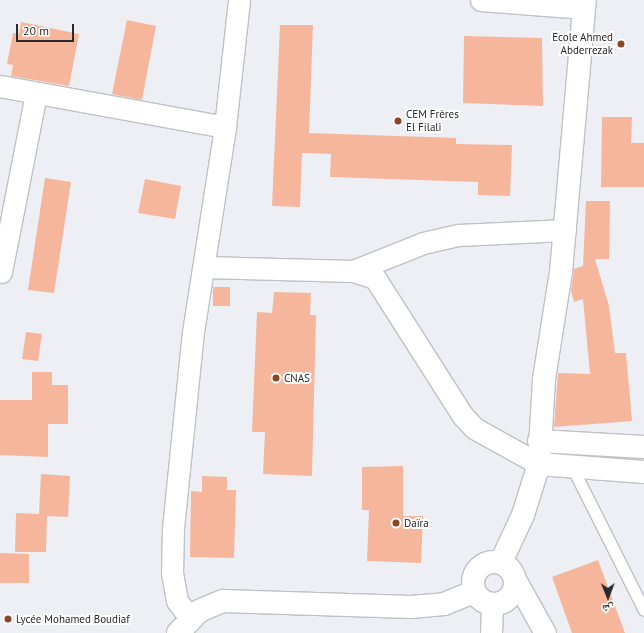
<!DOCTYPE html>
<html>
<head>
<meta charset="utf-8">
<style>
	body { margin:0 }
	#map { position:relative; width:644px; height:633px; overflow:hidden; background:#eeeff4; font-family:"PT Sans","Noto Naskh Arabic",sans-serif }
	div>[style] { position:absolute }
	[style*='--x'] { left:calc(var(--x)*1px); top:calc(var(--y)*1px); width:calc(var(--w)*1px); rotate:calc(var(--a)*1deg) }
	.building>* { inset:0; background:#f6b69c }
	.roads { filter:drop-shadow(1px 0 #c0c1c6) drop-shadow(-1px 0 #c0c1c6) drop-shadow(0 1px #c0c1c6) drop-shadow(0 -1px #c0c1c6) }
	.lane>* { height:11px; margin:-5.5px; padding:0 5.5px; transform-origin:5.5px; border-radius:5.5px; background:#fff }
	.street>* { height:21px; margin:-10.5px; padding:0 10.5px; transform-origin:10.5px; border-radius:10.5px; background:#fff }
	.secondary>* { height:22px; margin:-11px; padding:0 11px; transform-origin:11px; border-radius:11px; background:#fff }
	.secondary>.ring { margin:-11px; padding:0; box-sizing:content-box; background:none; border:22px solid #fff; border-radius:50% }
	.dots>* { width:11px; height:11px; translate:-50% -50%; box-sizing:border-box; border:2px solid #fff; border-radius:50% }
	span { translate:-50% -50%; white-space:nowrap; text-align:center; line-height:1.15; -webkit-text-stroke:4px #fff; paint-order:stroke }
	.poi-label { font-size:11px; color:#29292b }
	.right { translate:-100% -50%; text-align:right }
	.left { translate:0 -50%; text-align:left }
	.north { position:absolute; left:588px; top:577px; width:40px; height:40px; -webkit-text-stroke:3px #fff; paint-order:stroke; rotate:179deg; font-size:11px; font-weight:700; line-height:16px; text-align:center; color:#29292b }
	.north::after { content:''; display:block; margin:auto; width:14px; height:18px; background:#29292b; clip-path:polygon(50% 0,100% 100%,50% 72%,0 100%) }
	.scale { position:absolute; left:16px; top:24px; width:58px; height:18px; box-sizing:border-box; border:2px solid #29292b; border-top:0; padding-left:5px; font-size:12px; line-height:14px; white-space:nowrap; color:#29292b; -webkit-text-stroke:3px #fff; paint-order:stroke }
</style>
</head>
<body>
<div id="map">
	<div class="building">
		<div style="clip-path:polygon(127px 20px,156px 26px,142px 100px,112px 94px)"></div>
		<div style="clip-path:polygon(21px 22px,79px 34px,69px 86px,11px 76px,13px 65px,7px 64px,13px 33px,19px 34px)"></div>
		<div style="clip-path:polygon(280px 25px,313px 25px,309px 133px,456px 138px,456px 144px,512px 145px,510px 196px,478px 195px,478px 182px,330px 177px,331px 154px,302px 153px,300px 207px,272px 206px)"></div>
		<div style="clip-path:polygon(464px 36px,542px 38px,543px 106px,463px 103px)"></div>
		<div style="clip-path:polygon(602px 117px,632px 117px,631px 143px,644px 143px,644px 187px,601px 187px)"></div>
		<div style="clip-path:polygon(45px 178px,71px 182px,54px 293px,28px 290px)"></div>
		<div style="clip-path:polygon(145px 179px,181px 186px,175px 219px,138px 213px)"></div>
		<div style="clip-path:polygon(586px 201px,610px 201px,609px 259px,595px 259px,609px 306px,615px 353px,626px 353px,632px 421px,554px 427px,558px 373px,590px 374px,583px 299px,574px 302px,571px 291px,574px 269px,583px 266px)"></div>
		<div style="clip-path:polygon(213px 287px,230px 287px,230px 306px,213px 306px)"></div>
		<div style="clip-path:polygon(274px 292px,311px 293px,310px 315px,316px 315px,312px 476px,263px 474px,265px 432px,252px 432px,257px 312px,272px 313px)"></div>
		<div style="clip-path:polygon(26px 332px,42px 334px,38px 361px,22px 359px)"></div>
		<div style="clip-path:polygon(32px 372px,52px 372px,52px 385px,68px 385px,68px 424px,48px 424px,48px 457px,0 455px,0 400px,32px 400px)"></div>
		<div style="clip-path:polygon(403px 466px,403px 516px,423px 516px,421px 563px,367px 561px,369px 510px,362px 510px,362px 467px)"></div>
		<div style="clip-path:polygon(41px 474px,70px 476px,68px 517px,47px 516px,46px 552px,15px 552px,16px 513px,39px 514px)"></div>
		<div style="clip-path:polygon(202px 476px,227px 477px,227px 490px,236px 490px,234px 558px,190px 557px,191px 491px,202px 492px)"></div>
		<div style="clip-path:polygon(0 553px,29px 554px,29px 583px,0 583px)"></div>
		<div style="clip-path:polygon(598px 560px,625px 633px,572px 633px,552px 577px)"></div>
	</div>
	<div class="roads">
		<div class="lane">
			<div style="--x:571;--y:465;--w:162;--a:63.3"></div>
		</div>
		<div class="street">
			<div style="--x:481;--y:0;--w:103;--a:4.4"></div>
			<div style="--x:0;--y:86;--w:229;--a:10.3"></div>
			<div style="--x:204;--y:267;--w:149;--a:1.5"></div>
			<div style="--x:353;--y:271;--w:23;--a:18"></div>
			<div style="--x:375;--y:278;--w:164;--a:57.5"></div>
			<div style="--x:463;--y:416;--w:16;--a:47"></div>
			<div style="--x:474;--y:428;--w:74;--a:29"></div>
			<div style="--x:353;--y:271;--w:75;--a:-21.8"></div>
			<div style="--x:423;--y:243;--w:37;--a:-13"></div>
			<div style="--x:459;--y:235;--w:106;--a:-2.7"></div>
			<div style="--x:1;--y:272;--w:182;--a:-78.9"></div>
			<div style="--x:515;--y:579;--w:62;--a:60.9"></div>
			<div style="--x:190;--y:618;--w:21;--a:-127"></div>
			<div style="--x:177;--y:601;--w:27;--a:-100"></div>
			<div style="--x:172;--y:574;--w:46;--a:-88.8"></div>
			<div style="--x:173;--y:528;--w:197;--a:-84.2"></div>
			<div style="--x:193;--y:332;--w:207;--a:-81.1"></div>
			<div style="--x:225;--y:127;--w:128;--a:-83.7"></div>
			<div style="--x:491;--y:633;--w:29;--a:-88"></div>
		</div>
		<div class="secondary">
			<div style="--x:539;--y:441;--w:105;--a:3.3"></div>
			<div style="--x:539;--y:464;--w:105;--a:4.4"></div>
			<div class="ring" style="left:473px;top:562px;width:20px;height:20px"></div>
			<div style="--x:501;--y:562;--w:52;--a:-64.9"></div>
			<div style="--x:523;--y:515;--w:53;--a:-72.6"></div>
			<div style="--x:539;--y:464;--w:85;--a:-86.6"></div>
			<div style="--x:544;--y:379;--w:108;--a:-81"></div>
			<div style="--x:561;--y:272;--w:273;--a:-85"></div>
			<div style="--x:178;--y:633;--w:30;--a:-46"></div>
			<div style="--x:199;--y:611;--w:26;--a:-23"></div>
			<div style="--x:223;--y:601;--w:188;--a:1.8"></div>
			<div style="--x:411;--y:607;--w:33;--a:-5"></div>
			<div style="--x:444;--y:604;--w:32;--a:-22"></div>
		</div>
	</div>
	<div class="dots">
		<div style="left:621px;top:44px;background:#8e4525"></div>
		<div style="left:398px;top:121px;background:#8e4525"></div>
		<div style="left:276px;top:378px;background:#8e4525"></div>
		<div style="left:396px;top:523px;background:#8e4525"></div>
		<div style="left:8px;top:619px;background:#8e4525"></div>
	</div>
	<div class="poi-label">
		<span class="right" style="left:613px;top:44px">Ecole Ahmed<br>Abderrezak</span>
		<span class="left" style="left:406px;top:121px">CEM Frères<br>El Filali</span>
		<span class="left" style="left:284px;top:378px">CNAS</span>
		<span class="left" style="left:404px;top:523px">Daïra</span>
		<span class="left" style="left:16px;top:619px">Lycée Mohamed Boudiaf</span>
	</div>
	<div class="north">ش</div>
	<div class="scale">20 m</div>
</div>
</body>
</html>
